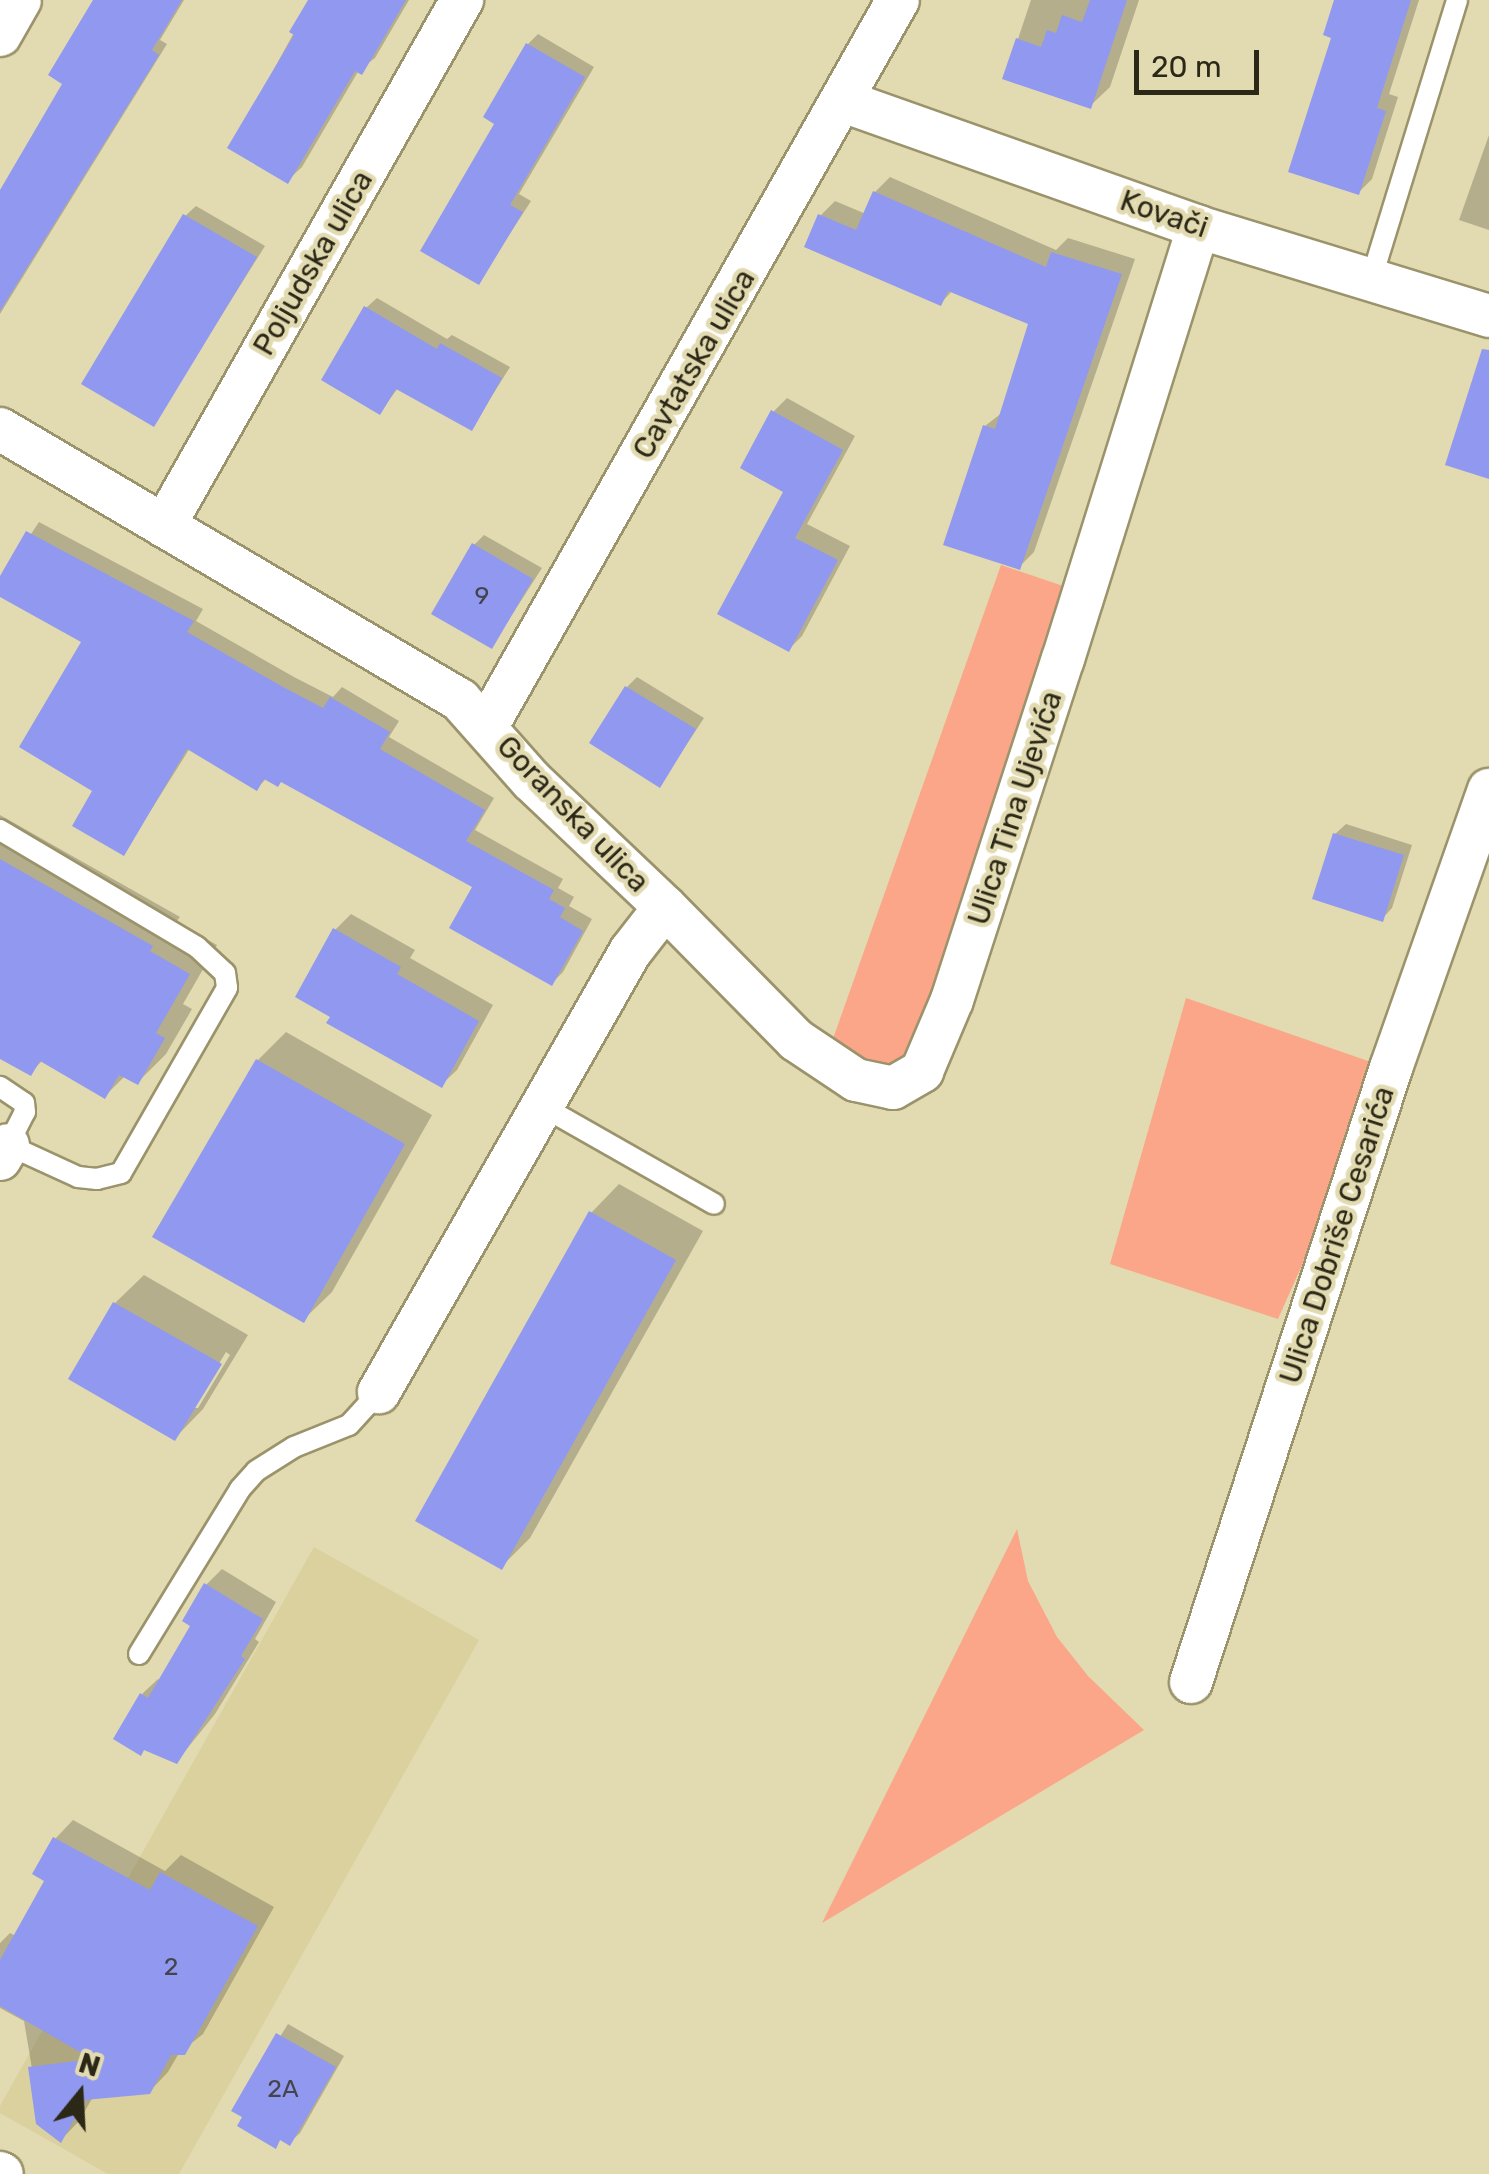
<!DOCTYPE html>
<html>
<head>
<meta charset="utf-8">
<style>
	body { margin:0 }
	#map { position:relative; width:1489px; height:2174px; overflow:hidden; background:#e2dab0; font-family:Rubik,sans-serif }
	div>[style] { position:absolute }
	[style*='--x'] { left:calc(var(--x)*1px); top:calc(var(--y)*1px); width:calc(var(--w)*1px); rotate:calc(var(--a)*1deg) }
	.built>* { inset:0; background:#dad19f }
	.green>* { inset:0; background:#fba589 }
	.shadow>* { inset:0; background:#0003 }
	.building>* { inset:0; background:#9099ef }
	.roads { filter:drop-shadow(2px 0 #9b936b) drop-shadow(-2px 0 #9b936b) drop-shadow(0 2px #9b936b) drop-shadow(0 -2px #9b936b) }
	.lane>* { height:20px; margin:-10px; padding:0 10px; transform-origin:10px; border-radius:10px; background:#fff }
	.street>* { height:42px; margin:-21px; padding:0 21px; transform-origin:21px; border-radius:21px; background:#fff }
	span { translate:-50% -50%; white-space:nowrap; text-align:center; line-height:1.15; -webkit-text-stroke:9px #e2dab0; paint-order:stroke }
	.number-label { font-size:25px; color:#44444d }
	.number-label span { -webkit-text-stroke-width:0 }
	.street-label { font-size:30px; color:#2b2817 }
	.north { position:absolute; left:30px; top:2044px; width:100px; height:100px; -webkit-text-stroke:8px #e2dab0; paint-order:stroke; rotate:18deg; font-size:28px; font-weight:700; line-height:40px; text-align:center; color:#2b2817 }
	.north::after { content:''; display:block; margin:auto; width:35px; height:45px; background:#2b2817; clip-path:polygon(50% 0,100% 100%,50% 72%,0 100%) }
	.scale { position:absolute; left:1134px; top:50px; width:125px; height:45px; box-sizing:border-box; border:5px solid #2b2817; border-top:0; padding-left:12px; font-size:30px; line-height:35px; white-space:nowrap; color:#2b2817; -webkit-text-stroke:8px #e2dab0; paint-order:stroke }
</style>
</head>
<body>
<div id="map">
	<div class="built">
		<div style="clip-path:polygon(314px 1547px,479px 1640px,179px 2174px,108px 2174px,0 2113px,0 2106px)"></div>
	</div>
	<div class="green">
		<div style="clip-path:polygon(1001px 565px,1066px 587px,921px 1033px,896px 1063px,869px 1071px,829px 1050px)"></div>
		<div style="clip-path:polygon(1186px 998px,1371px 1062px,1302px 1265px,1278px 1319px,1110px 1264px)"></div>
		<div style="clip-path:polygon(1017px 1529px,1028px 1581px,1057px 1637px,1088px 1676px,1144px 1730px,822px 1923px)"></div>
	</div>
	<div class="shadow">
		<div style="clip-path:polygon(96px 0,184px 0,160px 40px,167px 44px,0 314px,0 195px,66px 83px)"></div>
		<div style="clip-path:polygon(312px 0,409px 0,375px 58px,359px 70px,302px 167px,288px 180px,231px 147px)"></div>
		<div style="clip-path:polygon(1031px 0,1139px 0,1110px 87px,1090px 106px,1005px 78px)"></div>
		<div style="clip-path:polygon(1336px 0,1419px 0,1389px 94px,1398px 97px,1372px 179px,1358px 193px,1334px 36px)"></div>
		<div style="clip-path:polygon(538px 34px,594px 67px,519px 194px,531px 201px,479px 282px,498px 123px,528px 44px)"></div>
		<div style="clip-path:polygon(1489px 135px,1489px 230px,1459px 220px)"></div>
		<div style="clip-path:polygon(890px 177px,1056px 250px,1068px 238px,1135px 259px,1034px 552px,1019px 567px,985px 426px,1003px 412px,1031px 323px,953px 290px,941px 303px,820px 216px,835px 201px,866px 214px,875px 192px)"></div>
		<div style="clip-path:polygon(196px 206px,265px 246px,154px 423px,185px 216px)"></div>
		<div style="clip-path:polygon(377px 298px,447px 339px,452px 335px,510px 367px,472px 428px,398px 388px,380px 412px,366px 308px)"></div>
		<div style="clip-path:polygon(787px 398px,855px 436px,807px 524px,850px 546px,802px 636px,789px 649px,786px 491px,773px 412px)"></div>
		<div style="clip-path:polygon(39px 522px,203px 609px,196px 621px,294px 677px,333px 697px,342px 687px,399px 721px,389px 737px,494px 798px,475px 830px,563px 879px,558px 888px,574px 897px,569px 906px,592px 919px,563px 972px,552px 983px,475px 886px,282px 780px,267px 778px,257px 788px,190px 748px,124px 853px,96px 790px,84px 641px,0 594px,0 581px)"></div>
		<div style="clip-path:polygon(484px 535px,542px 568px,492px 646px,474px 545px)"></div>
		<div style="clip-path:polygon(637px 677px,704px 718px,660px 785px,627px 687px)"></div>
		<div style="clip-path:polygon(0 815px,180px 917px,176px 922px,217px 945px,183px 1004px,192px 1009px,166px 1054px,138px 1082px,126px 1075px,105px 1096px,43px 1060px,30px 1073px,0 1056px)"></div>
		<div style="clip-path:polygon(1346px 824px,1412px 845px,1392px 908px,1382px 919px,1335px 834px)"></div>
		<div style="clip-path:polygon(351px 914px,415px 950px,410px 958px,493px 1005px,457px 1070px,441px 1085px,335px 930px)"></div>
		<div style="clip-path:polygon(286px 1032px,432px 1115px,332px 1292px,303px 1320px,258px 1060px)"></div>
		<div style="clip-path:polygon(619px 1184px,703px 1231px,530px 1538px,501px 1567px,591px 1213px)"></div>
		<div style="clip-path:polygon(evenodd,144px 1275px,248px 1335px,203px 1409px,175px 1438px,115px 1303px,144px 1275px,226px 1352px,230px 1355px,198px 1408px,192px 1408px,226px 1352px)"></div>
		<div style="clip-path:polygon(222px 1569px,276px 1602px,255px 1639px,259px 1642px,215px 1714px,177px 1761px,142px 1694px,158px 1679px,161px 1681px,193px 1625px,206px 1585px)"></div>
		<div style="clip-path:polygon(73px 1820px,165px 1871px,181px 1855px,274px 1907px,203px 2034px,179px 2053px,168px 2072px,149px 2092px,93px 2097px,79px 2121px,61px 2140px,42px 2128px,24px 2021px,0 2008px,0 1943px,10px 1933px,16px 1936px,48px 1880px,55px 1839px)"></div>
		<div style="clip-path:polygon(288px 2024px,344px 2056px,300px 2133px,289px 2143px,282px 2138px,275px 2146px,234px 2110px)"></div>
	</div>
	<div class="building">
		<div style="clip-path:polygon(93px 0,182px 0,152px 50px,159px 55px,0 311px,0 190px,62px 84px,48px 75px)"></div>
		<div style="clip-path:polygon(308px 0,406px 0,362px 75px,355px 71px,288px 184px,227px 148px,294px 35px,289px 32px)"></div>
		<div style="clip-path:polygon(1090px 0,1127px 0,1091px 109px,1002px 79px,1016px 38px,1041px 47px,1047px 30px,1056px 33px,1062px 15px,1082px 22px)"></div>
		<div style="clip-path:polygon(1334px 0,1411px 0,1377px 108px,1386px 111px,1359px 195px,1288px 172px,1331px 38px,1323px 35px)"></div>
		<div style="clip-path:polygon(526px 43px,585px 77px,510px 205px,523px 212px,479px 285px,420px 251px,494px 124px,483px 117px)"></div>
		<div style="clip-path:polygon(873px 191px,1046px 267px,1051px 252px,1122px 274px,1020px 570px,943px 545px,983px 425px,995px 429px,1028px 324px,948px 291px,941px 306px,804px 247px,818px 214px,856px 230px)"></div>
		<div style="clip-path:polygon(183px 214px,257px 257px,154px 427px,81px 384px)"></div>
		<div style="clip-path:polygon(364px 306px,437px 349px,440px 343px,502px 378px,472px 431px,396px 389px,380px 415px,321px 380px)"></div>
		<div style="clip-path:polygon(1482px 349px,1489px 350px,1489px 479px,1445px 465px)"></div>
		<div style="clip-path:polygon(771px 410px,843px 450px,795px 538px,838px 560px,789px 652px,717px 614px,783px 492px,740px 468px)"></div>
		<div style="clip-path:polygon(26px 531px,194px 621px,187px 632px,283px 687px,323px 708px,330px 697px,390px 732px,380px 749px,485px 810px,466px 841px,554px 890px,549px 899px,565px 908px,560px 917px,583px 931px,552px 986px,449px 928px,472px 887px,281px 782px,278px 787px,264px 779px,257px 791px,187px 749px,124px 856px,72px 826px,92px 791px,19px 747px,81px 642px,0 597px,0 576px)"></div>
		<div style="clip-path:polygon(472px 543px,533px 579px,492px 649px,431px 614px)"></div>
		<div style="clip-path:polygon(625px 686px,696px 729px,660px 788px,589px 743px)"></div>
		<div style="clip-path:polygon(1333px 833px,1404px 855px,1383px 922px,1312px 899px)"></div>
		<div style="clip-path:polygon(0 859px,153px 946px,150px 951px,190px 974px,156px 1033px,165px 1038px,138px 1085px,119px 1075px,105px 1099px,40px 1061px,31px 1076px,0 1059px)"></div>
		<div style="clip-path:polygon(333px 928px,401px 967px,397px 974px,479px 1021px,442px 1088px,326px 1023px,330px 1017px,295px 997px)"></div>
		<div style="clip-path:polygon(256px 1059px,405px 1144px,304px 1323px,152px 1237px)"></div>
		<div style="clip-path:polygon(589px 1211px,676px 1260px,502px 1570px,415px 1521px)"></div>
		<div style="clip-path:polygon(113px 1302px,222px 1364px,175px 1441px,68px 1379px)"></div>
		<div style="clip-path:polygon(204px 1583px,263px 1619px,241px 1656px,245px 1659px,177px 1764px,144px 1750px,141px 1756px,113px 1739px,140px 1693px,148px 1698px,190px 1626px,182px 1621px)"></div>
		<div style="clip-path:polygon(53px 1837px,150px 1890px,160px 1872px,258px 1926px,185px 2055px,171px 2055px,150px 2094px,85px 2100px,61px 2143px,36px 2124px,28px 2067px,92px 2059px,0 2006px,0 1960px,44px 1881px,32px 1874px)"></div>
		<div style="clip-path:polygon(276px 2033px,336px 2067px,290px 2146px,280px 2140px,276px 2149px,237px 2126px,242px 2117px,231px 2111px)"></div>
	</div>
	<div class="roads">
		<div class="lane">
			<div style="--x:1371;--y:280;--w:293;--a:-72.9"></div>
			<div style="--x:0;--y:830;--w:229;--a:30.7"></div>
			<div style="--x:197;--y:947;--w:38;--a:43"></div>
			<div style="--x:225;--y:973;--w:15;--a:82"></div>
			<div style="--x:227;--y:988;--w:213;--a:119.8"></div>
			<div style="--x:121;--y:1173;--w:25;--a:166"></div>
			<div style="--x:97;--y:1179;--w:19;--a:-174"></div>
			<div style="--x:78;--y:1177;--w:77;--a:-155.4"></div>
			<div style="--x:8;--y:1145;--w:37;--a:-63"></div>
			<div style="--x:25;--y:1112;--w:9;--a:-96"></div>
			<div style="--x:24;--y:1103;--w:29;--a:-146"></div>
			<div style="--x:540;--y:1105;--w:200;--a:29.6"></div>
			<div style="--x:139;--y:1654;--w:193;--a:-58.5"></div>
			<div style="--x:240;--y:1489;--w:24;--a:-48"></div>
			<div style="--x:256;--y:1471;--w:45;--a:-32.3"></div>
			<div style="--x:294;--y:1447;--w:59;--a:-21.8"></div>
			<div style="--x:349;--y:1425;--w:45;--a:-47.7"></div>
		</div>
		<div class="street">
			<div style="--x:0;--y:35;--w:40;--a:-60.3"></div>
			<div style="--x:843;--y:101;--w:377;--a:19.5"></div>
			<div style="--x:1198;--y:227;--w:304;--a:17"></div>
			<div style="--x:0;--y:429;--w:534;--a:30.5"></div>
			<div style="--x:460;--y:700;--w:107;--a:48.4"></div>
			<div style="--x:531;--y:780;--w:185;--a:43.5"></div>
			<div style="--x:665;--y:907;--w:57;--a:127.9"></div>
			<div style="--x:630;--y:952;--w:507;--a:119.7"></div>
			<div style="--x:164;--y:526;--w:605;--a:-60.47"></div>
			<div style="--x:487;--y:726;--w:834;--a:-60.49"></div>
			<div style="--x:665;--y:907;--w:187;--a:45.4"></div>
			<div style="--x:796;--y:1040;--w:72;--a:33.7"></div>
			<div style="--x:856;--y:1080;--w:38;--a:12"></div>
			<div style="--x:893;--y:1088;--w:34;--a:-30"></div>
			<div style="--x:922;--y:1071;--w:77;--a:-67.1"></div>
			<div style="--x:952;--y:1000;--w:359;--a:-72"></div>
			<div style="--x:1063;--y:659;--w:453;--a:-72.6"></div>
			<div style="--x:0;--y:1159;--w:16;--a:-60"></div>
			<div style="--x:1191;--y:1682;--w:646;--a:-71.96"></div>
			<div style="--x:1391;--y:1068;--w:295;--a:-70.6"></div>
			<div style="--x:0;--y:2173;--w:2;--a:27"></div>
		</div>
	</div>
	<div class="number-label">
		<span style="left:482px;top:596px">9</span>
		<span style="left:171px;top:1967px">2</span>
		<span style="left:283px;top:2089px">2A</span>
	</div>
	<div class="street-label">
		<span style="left:1164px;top:214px;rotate:19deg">Kovači</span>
		<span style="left:313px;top:263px;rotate:-60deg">Poljudska ulica</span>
		<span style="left:694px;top:364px;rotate:-60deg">Cavtatska ulica</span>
		<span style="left:1015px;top:808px;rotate:-72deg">Ulica Tina Ujevića</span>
		<span style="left:573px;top:814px;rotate:46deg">Goranska ulica</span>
		<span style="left:1337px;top:1235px;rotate:-72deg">Ulica Dobriše Cesarića</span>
	</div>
	<div class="north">N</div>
	<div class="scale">20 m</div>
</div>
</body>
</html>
